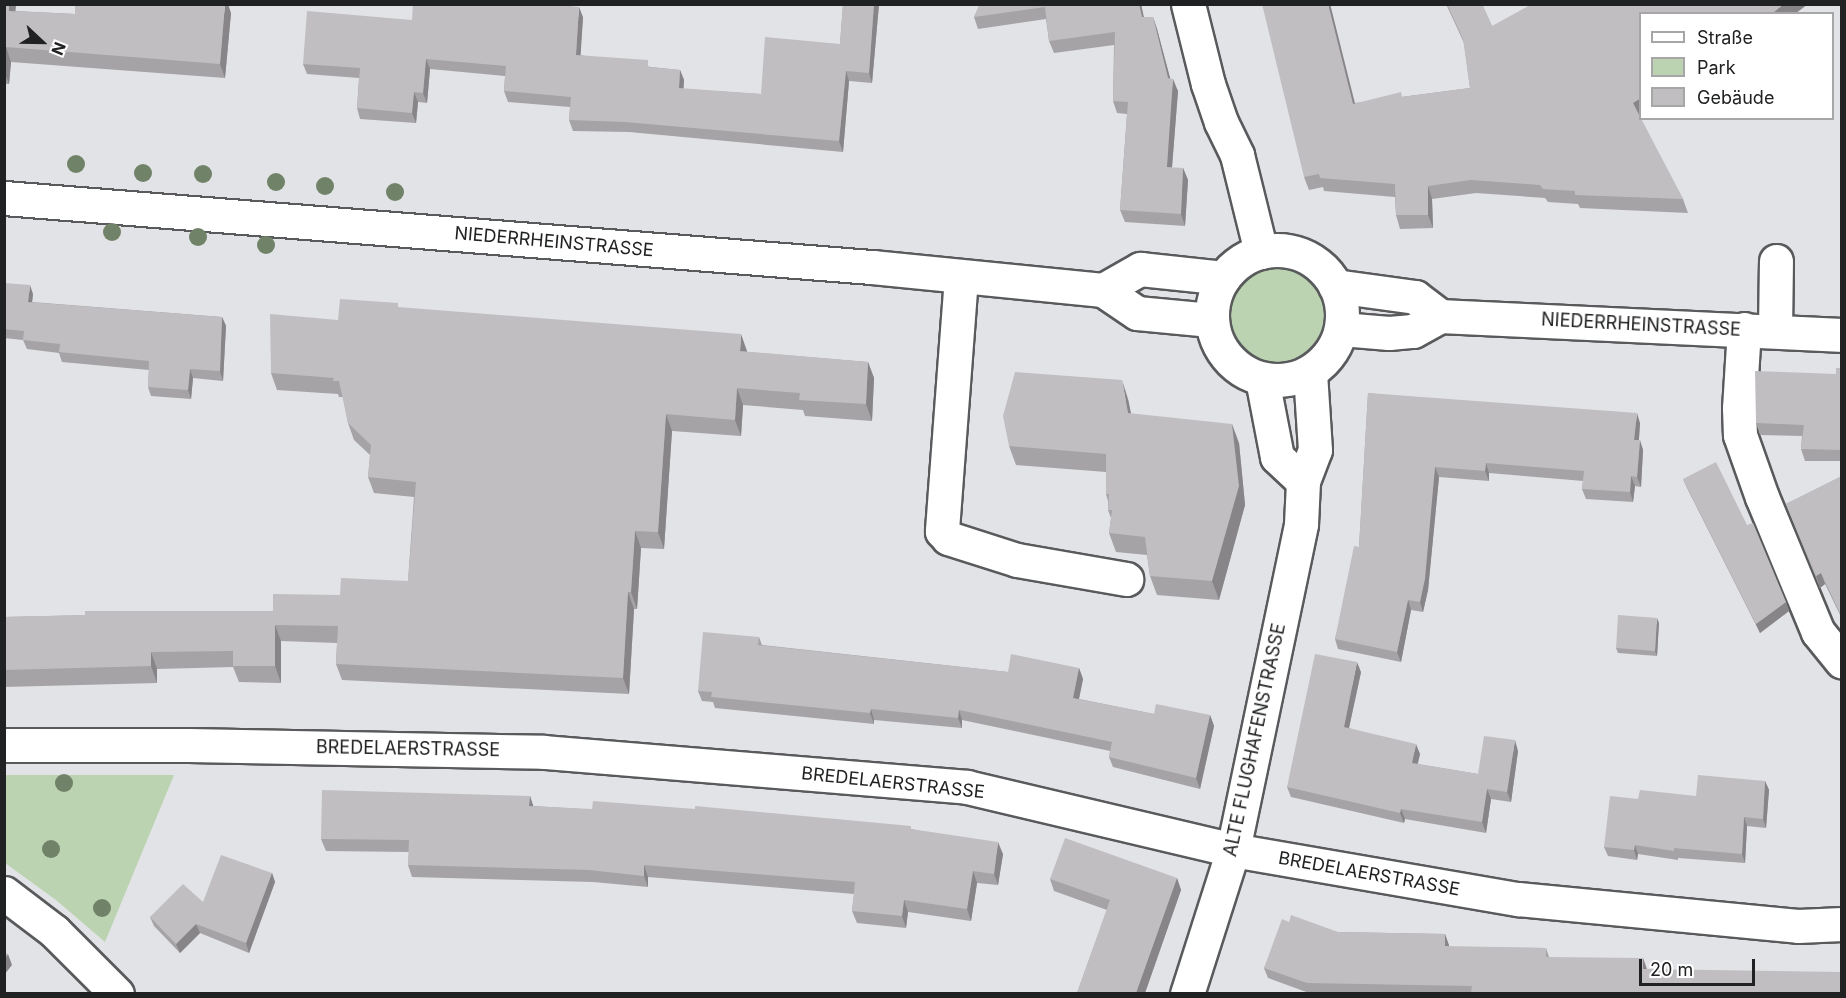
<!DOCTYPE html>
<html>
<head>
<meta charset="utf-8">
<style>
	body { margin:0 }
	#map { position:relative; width:1846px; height:998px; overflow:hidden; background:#e2e3e6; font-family:Inter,sans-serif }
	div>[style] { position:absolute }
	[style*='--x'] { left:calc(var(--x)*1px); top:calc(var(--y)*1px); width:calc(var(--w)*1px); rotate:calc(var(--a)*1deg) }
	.green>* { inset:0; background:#bbd3b0 }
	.round { border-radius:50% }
	.roads { filter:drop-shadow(2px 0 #595a5c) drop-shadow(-2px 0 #595a5c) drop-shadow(0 2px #595a5c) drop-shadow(0 -2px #595a5c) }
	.minor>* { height:33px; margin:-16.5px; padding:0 16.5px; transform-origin:16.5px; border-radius:16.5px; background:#fff }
	.minor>.ring { margin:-16.5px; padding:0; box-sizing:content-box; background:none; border:33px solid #fff; border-radius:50% }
	.trees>* { width:18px; height:18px; margin:-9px; border-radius:50%; background:#708268 }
	.wall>* { inset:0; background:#a6a3a6 }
	.shaded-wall>* { inset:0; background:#878587 }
	.building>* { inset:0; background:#c1bec1 }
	span { translate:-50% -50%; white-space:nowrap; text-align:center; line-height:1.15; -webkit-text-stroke:6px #fff; paint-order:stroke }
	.street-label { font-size:18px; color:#202122 }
	.frame { position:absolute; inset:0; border:6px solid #202122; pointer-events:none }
	.legend { position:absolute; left:1639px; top:12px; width:195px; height:108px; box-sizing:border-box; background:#fff; border:2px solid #a6a6a7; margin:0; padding:8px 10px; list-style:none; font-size:18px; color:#202122 }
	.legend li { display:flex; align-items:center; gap:12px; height:30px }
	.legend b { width:30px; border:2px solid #a6a6a7 }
	.north { position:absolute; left:12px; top:12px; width:60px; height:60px; -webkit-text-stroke:4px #fff; paint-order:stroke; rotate:112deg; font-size:16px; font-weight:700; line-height:24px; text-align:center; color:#202122 }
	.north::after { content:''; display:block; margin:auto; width:21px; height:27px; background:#202122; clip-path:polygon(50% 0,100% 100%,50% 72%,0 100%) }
	.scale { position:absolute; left:1639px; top:959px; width:116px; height:27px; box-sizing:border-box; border:3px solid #202122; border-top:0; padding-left:8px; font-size:18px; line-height:21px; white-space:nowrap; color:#202122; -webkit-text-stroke:4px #fff; paint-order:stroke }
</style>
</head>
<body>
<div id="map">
	<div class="green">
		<div class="round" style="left:1228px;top:266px;width:96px;height:96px"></div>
		<div style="clip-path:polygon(5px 775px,174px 775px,105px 942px,56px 900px,5px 863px)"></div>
	</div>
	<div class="roads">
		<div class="minor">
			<div style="--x:1188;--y:4;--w:82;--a:76"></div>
			<div style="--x:1208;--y:84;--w:40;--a:71.1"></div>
			<div style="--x:1221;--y:122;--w:37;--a:64"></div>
			<div style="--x:1237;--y:155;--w:100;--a:76.1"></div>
			<div style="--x:4;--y:198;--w:871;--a:4.55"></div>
			<div style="--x:872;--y:267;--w:232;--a:5.7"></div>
			<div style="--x:1103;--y:290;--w:41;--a:34.1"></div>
			<div style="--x:1137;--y:313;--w:74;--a:5.4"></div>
			<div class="ring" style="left:1212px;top:250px;width:97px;height:97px"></div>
			<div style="--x:961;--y:277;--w:255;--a:94.3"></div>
			<div style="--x:942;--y:531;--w:9;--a:49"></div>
			<div style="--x:948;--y:538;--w:72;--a:17.7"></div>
			<div style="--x:1017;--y:560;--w:111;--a:9.9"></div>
			<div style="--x:1335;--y:286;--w:81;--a:7.8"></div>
			<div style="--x:1415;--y:297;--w:31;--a:37"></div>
			<div style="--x:1103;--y:290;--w:43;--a:-29.6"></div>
			<div style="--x:1140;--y:269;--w:84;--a:6.1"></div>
			<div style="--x:1341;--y:329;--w:48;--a:4.8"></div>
			<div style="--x:1389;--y:333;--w:24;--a:-5"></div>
			<div style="--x:1413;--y:331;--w:31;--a:-29"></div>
			<div style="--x:1440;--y:316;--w:402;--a:2.7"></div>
			<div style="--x:1744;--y:329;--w:79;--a:93.6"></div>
			<div style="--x:1739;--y:408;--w:27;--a:88"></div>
			<div style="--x:1740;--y:435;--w:66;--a:70.5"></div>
			<div style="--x:1762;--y:497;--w:146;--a:67.5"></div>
			<div style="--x:1818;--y:632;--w:38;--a:51"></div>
			<div style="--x:1775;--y:331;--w:70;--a:-89.2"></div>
			<div style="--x:1262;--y:379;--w:79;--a:79.1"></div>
			<div style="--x:1277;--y:457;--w:35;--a:43"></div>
			<div style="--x:4;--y:745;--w:185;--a:0"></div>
			<div style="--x:189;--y:745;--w:355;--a:1.1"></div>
			<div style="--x:544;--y:752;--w:424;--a:4.7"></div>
			<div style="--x:967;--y:787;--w:273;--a:13.3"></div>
			<div style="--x:1233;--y:850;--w:289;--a:9.8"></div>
			<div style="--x:1518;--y:899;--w:281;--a:5.5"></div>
			<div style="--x:1798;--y:926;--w:44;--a:-2.6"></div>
			<div style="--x:4;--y:893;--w:63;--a:37.2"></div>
			<div style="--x:54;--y:931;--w:89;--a:45"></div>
			<div style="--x:1187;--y:994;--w:151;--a:-72.3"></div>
			<div style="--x:1233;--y:850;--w:333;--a:-78.2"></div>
			<div style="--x:1301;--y:524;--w:43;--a:-87.3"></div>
			<div style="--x:1303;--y:481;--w:33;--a:-69"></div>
			<div style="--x:1315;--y:450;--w:78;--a:-93.7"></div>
		</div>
	</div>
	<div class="trees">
		<div style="left:76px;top:164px"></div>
		<div style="left:143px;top:173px"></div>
		<div style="left:203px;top:174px"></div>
		<div style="left:276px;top:182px"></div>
		<div style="left:325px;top:186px"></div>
		<div style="left:395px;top:192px"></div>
		<div style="left:112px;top:232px"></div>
		<div style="left:198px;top:237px"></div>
		<div style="left:266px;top:245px"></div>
		<div style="left:64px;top:783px"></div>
		<div style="left:51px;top:849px"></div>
		<div style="left:102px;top:908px"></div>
	</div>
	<div class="wall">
		<div style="clip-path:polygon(4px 4px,15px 4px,15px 11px,75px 14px,231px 13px,225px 78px,11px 62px,9px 84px,4px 84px)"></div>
		<div style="clip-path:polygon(843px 4px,879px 4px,872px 83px,849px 81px,843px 152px,629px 132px,573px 131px,569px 120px,570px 107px,508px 102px,504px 91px,505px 76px,430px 69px,427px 103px,418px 102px,416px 123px,360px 119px,357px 108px,359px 78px,307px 74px,303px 64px,412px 20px,583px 17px,580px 55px,651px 67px,680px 70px,684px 80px,683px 89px,761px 94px,840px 44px)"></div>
		<div style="clip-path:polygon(980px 4px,1141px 4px,1144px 17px,1153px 17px,1157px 29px,1170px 78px,1178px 91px,1172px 168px,1183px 168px,1188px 180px,1185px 226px,1125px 222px,1120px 210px,1127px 114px,1117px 113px,1113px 101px,1114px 45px,1054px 53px,1049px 41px,1046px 19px,978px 29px,974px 17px)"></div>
		<div style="clip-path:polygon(1330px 4px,1355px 103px,1470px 88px,1464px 43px,1446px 4px,1482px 4px,1492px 26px,1641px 14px,1641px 115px,1639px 116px,1683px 199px,1688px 213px,1580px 208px,1578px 204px,1548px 202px,1545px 198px,1476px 193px,1432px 199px,1433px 228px,1400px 229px,1396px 215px,1395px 197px,1324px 191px,1323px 187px,1309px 190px,1304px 177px)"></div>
		<div style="clip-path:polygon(4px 283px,33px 294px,32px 302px,222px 317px,226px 326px,223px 381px,193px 378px,191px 399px,151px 396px,148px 387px,149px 370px,62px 362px,59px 353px,27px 349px,23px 340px,4px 338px)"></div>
		<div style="clip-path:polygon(400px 308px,747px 352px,868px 362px,874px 378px,872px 421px,805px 416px,803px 410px,743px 405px,741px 436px,672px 431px,664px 549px,641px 548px,637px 609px,634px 609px,629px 694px,342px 680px,336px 664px,337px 643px,281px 641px,281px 683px,239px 682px,233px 667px,157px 669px,157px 683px,4px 687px,4px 617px,273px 611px,340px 595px,408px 581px,414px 497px,374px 493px,368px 477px,370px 455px,354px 440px,348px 423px,343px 397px,339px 397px,338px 394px,277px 390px,271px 373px,338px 320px)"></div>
		<div style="clip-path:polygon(1842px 368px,1842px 461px,1805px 461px,1801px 449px,1802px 436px,1760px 435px,1756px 423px,1836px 374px)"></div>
		<div style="clip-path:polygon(1368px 393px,1640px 423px,1639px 440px,1643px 450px,1641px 487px,1635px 486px,1633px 502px,1586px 499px,1582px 489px,1583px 481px,1489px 473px,1489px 481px,1439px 477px,1428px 590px,1423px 612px,1411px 610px,1401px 662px,1338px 649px,1335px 639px,1359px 547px)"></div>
		<div style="clip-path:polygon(1128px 399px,1131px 414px,1239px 443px,1245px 505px,1219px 600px,1157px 595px,1150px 576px,1147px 555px,1116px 552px,1109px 533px,1111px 518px,1108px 510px,1108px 501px,1106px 494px,1106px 472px,1016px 465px,1009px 446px)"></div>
		<div style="clip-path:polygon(1842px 476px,1842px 619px,1825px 584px,1820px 588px,1786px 504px)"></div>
		<div style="clip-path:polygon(1683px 479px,1786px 602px,1789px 611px,1760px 633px,1687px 488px)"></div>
		<div style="clip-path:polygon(1659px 623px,1657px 656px,1618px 653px,1616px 648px)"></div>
		<div style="clip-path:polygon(759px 637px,762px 645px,1008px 672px,1079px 668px,1083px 679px,1079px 699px,1154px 714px,1210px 715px,1214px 726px,1200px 789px,1113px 767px,1109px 757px,1110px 751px,962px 720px,962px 728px,874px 720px,874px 724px,715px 708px,713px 702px,702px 701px,698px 691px)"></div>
		<div style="clip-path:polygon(1361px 672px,1349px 728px,1420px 754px,1418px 764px,1478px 774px,1518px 751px,1511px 802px,1491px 799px,1486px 833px,1405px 819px,1404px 823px,1291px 797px,1287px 787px)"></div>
		<div style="clip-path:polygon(1765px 781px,1769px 790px,1766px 828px,1747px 826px,1745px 863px,1678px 858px,1678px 860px,1638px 854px,1637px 860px,1608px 856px,1604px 847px,1638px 799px,1696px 796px)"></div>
		<div style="clip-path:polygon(530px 796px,533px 806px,912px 829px,1003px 854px,998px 885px,977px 883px,971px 921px,908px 912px,906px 928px,857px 923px,852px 911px,854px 894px,648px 877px,648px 887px,593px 882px,412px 877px,408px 865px,409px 852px,326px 851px,321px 839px)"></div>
		<div style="clip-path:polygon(272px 873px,275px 882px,249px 953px,200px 933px,180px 953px,154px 926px,150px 917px,203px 902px)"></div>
		<div style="clip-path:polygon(1177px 878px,1181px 890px,1145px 993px,1077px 993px,1107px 910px,1054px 891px,1050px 879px)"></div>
		<div style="clip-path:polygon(1289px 922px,1338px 932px,1445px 934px,1449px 947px,1546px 948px,1549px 957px,1842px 993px,1309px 993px,1268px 978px,1264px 968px)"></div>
	</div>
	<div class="shaded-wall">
		<div style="clip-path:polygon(9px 4px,15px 4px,16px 6px,14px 25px,9px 11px)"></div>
		<div style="clip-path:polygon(225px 4px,228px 4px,231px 13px,225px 78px,220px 64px)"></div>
		<div style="clip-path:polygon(874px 4px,879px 4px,872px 83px,869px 73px)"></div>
		<div style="clip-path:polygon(1139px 4px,1141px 4px,1146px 29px,1142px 17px)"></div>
		<div style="clip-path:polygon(1328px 4px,1330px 4px,1358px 117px,1353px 104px)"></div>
		<div style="clip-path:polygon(1784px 4px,1808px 4px,1795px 14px,1771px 14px)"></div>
		<div style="clip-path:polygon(579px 7px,583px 17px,580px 65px,576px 55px)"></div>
		<div style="clip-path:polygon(1153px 17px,1157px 29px,1173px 89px,1173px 79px,1178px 91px,1171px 179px,1167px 167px,1168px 78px)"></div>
		<div style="clip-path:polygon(6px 47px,11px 62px,9px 84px,4px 72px)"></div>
		<div style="clip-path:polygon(426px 59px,430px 69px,427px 103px,423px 93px)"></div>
		<div style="clip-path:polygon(680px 70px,684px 80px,683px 99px,679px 88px)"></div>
		<div style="clip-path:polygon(846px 71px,849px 81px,843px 152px,839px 141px)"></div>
		<div style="clip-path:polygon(414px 92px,418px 102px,416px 123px,412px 113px)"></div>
		<div style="clip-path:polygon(1641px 98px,1641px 115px,1638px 117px,1633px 103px)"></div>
		<div style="clip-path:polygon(1183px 168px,1188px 180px,1185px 226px,1181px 214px)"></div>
		<div style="clip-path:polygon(1428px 186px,1432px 199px,1433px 228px,1428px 215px)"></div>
		<div style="clip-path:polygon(30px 285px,33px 294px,31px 311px,28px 302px)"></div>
		<div style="clip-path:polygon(222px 317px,226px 326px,223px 381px,220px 371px)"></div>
		<div style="clip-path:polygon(741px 334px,747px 351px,746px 368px,740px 351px)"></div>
		<div style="clip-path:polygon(868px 362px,874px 378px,872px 421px,866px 404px)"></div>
		<div style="clip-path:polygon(190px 369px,193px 378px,191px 399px,188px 390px)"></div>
		<div style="clip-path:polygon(1122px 380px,1128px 399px,1135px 433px,1128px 413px)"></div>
		<div style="clip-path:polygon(737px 388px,743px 405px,741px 436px,735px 420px)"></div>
		<div style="clip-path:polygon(1637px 413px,1640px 423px,1638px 450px,1634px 440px)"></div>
		<div style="clip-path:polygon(666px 414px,672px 431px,664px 549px,658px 532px)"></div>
		<div style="clip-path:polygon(1232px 424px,1239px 443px,1245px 505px,1219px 600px,1212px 581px)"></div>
		<div style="clip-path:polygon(1640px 440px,1643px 450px,1641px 487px,1637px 477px)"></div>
		<div style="clip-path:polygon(1486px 463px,1489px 473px,1489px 481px,1485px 471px)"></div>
		<div style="clip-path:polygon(1435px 467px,1439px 477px,1428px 590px,1423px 612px,1420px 602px)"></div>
		<div style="clip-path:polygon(1631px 476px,1635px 486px,1633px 502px,1630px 492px)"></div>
		<div style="clip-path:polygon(635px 531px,641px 548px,637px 609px,631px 592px)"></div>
		<div style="clip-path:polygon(1821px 573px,1825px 584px,1820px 588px,1816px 576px)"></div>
		<div style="clip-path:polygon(628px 592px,634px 609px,629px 694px,623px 678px)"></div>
		<div style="clip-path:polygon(1408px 600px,1411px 610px,1401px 662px,1397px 652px)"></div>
		<div style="clip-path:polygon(1786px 602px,1789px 611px,1760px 633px,1756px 624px)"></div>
		<div style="clip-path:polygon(1657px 618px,1659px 623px,1657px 656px,1655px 651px)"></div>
		<div style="clip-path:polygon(275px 625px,281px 641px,281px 683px,275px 666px)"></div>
		<div style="clip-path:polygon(151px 652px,157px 669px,157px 683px,151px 666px)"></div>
		<div style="clip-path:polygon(1357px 662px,1361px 672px,1347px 737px,1344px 727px)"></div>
		<div style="clip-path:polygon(1079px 668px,1083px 679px,1077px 708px,1073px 698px)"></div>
		<div style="clip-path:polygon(871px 709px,874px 720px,874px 724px,870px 713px)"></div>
		<div style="clip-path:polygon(959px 710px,962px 720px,962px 728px,958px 718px)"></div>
		<div style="clip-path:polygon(1210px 715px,1214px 726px,1200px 789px,1196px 778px)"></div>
		<div style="clip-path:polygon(1515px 740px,1518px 751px,1511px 802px,1507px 792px)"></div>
		<div style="clip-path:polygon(1416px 744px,1420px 754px,1415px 773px,1412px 763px)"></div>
		<div style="clip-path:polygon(1765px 781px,1769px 790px,1766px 828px,1763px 819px)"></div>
		<div style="clip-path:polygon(1487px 789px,1491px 799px,1486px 833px,1482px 822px)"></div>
		<div style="clip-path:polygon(530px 796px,534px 808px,529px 806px)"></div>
		<div style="clip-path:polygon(1401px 809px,1405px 819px,1404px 823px,1400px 813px)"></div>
		<div style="clip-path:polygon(1744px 817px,1747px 826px,1745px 863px,1742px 854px)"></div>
		<div style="clip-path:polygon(998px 842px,1003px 854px,998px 885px,994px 874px)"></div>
		<div style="clip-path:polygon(1635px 845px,1638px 854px,1637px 860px,1634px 850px)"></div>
		<div style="clip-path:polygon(644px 865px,648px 877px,648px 887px,644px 876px)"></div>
		<div style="clip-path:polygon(973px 871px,977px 883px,971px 921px,967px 909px)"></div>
		<div style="clip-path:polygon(272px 873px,275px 882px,249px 953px,246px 943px)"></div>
		<div style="clip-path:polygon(1177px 878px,1181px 890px,1145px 993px,1136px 993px)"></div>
		<div style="clip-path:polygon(904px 900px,908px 912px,906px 928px,902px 916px)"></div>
		<div style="clip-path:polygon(196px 924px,200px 933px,180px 953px,176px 944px)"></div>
		<div style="clip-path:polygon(1445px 934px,1449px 945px,1449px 957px,1445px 946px)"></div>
		<div style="clip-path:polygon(8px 954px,12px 965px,4px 975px,4px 959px)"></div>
		<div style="clip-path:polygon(1643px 958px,1647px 969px,1643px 969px)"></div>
	</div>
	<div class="building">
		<div style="clip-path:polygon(4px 4px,9px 4px,9px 11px,75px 14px,75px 4px,225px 4px,220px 64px,6px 47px,4px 61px)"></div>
		<div style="clip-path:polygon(413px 4px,552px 4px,579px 7px,576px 55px,648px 60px,648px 67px,680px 70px,679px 88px,761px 94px,765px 37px,840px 44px,843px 4px,874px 4px,869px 73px,846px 71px,839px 141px,625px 122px,569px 120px,571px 97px,504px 91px,506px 66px,426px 59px,423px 93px,414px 92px,412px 113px,357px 108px,360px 68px,303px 64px,307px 11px,412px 20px)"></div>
		<div style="clip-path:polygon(980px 4px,1139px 4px,1142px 17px,1153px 17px,1168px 78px,1173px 79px,1167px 167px,1183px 168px,1181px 214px,1120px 210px,1128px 102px,1113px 101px,1115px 32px,1049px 41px,1045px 7px,974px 17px)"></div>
		<div style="clip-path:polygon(1262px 4px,1328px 4px,1353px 104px,1401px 92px,1402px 97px,1470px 88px,1463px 39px,1447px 4px,1482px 4px,1492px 26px,1532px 4px,1784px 4px,1771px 14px,1641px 14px,1641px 98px,1633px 103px,1683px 199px,1575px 195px,1575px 191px,1543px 189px,1540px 185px,1471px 180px,1428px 186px,1428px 215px,1396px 215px,1395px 184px,1320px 178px,1319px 174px,1304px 177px)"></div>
		<div style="clip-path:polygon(4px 283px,30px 285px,28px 302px,222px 317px,220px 371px,190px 369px,188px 390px,148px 387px,149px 361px,59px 352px,60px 344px,23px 340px,24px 331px,4px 329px)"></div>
		<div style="clip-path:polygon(340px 299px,398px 303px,398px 307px,741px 334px,740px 351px,868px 362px,866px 404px,799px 400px,800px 393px,737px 388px,735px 420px,666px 414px,658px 532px,635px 531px,631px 592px,628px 592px,623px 678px,336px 664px,338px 626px,275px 625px,275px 666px,233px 666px,233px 651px,151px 652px,151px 666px,4px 670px,4px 617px,85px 615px,85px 611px,273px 611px,273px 594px,340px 595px,341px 578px,408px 581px,416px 482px,368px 477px,371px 445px,348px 423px,339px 381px,333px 381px,334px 378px,271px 373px,270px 314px,338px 320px)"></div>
		<div style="clip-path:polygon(1836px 368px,1842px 368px,1842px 450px,1801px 449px,1804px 425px,1756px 423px,1755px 371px,1836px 374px)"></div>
		<div style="clip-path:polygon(1015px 372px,1122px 380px,1128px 413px,1232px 424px,1239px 486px,1212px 581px,1150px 576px,1145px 537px,1109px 533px,1112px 510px,1108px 510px,1109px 494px,1106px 494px,1106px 454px,1009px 446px,1003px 416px)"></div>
		<div style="clip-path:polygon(1368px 393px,1637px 413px,1634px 440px,1640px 440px,1637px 477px,1631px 476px,1630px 492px,1582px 489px,1584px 471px,1486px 463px,1485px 471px,1435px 467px,1425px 579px,1420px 602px,1408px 600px,1397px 652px,1335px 639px,1354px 546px,1359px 547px)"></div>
		<div style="clip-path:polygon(1716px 462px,1747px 525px,1753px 523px,1786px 602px,1756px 624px,1683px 479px)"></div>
		<div style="clip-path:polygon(1842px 476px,1842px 612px,1840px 613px,1821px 573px,1816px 576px,1786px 504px)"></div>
		<div style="clip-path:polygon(1618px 615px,1657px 618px,1655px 651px,1616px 648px)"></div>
		<div style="clip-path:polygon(703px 632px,759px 637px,758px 645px,1008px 672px,1011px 654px,1079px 668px,1073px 698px,1154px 714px,1156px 704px,1210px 715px,1196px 778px,1109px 757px,1112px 742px,959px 710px,958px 718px,871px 709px,870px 713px,711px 697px,712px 692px,698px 691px)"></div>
		<div style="clip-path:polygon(1315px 654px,1357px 662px,1344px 727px,1416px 744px,1412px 763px,1478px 774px,1484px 736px,1515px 740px,1507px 792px,1487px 789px,1482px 822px,1401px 809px,1400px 813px,1287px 787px)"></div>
		<div style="clip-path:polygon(1698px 775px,1765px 781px,1763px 819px,1744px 817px,1742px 854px,1674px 848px,1674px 851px,1635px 845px,1634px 850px,1604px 847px,1610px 796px,1638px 799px,1640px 790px,1696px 796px)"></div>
		<div style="clip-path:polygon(322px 790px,530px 796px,529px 806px,592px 809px,593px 801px,695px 809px,695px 806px,911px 826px,911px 829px,998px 842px,994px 874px,973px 871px,967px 909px,904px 900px,902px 916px,852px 911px,855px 882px,644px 865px,644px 876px,589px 870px,408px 865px,409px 840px,321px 839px)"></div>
		<div style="clip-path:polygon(1065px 838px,1177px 878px,1136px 993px,1077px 993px,1110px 900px,1050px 879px)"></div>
		<div style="clip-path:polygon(221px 855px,272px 873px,246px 943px,196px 924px,176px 944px,150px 917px,183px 884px,203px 902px)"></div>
		<div style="clip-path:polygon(1291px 915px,1338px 932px,1445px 934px,1445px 946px,1546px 948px,1546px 957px,1643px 958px,1643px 969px,1842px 972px,1842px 993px,1471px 993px,1472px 986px,1307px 983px,1264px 968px,1282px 919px,1289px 922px)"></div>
		<div style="clip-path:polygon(4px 952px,8px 954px,4px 959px)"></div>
	</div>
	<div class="street-label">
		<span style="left:554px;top:242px;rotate:5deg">NIEDERRHEINSTRASSE</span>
		<span style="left:1641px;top:325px;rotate:3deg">NIEDERRHEINSTRASSE</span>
		<span style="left:1255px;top:740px;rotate:-78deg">ALTE FLUGHAFENSTRASSE</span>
		<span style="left:408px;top:749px;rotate:1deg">BREDELAERSTRASSE</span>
		<span style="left:893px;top:783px;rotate:6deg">BREDELAERSTRASSE</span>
		<span style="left:1369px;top:874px;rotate:10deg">BREDELAERSTRASSE</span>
	</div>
	<div class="frame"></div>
	<ul class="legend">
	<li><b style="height:8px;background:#fff"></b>Straße</li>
	<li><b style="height:16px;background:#bbd3b0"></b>Park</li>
	<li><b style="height:16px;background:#c1bec1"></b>Gebäude</li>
	</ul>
	<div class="north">N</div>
	<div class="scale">20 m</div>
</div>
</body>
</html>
